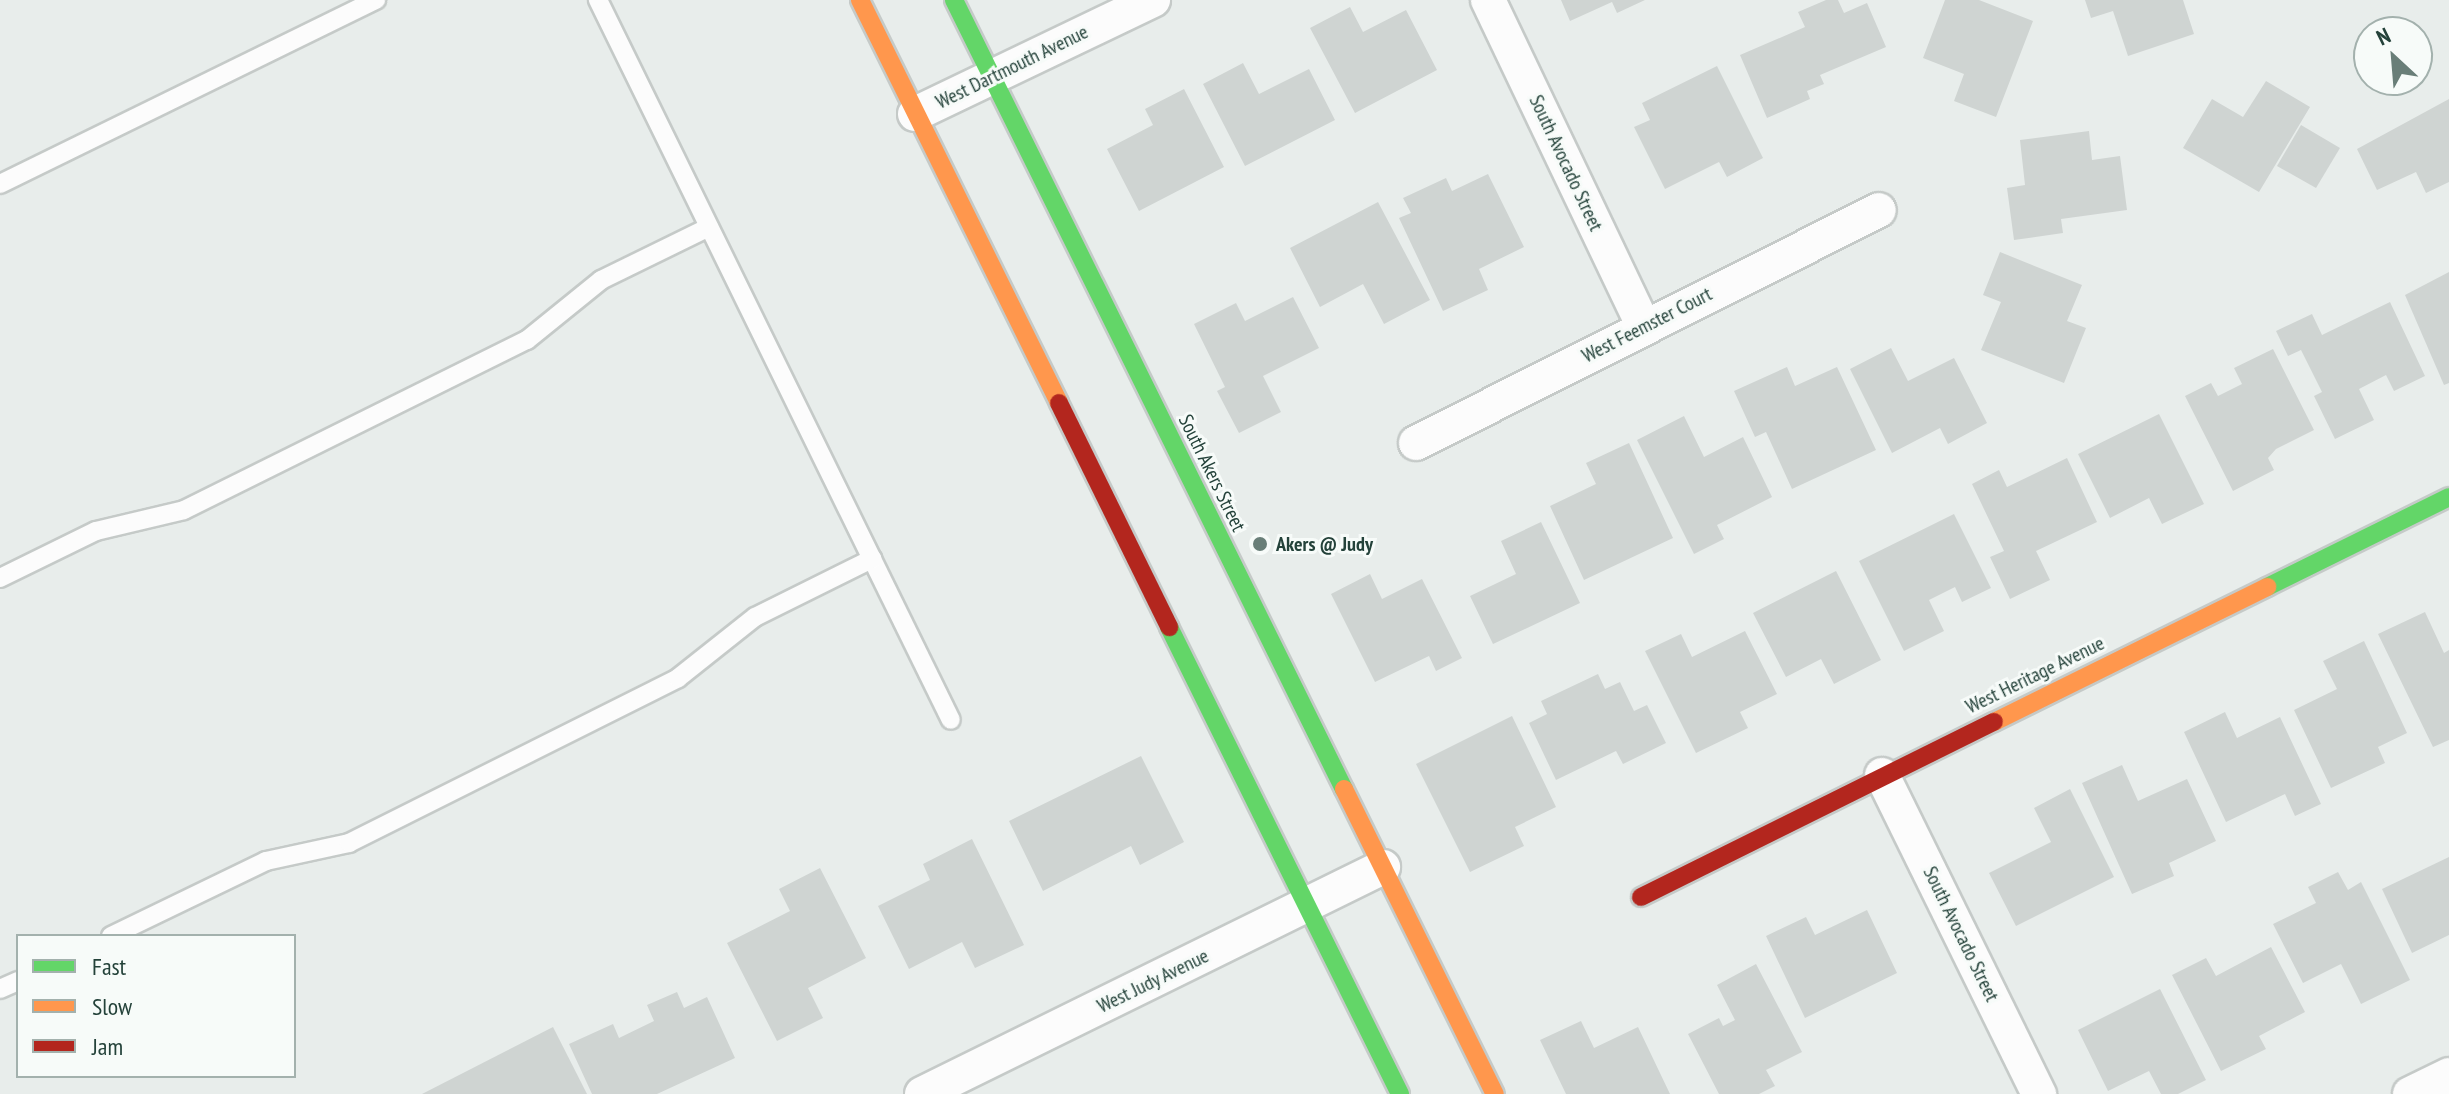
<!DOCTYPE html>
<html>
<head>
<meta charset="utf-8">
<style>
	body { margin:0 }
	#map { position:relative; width:2449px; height:1094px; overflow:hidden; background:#e8edeb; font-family:"PT Sans Narrow",sans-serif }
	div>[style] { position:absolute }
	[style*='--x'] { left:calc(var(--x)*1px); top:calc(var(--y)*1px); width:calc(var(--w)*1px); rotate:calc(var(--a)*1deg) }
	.building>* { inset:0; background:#cfd4d2 }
	.roads { filter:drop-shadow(2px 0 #c5cac8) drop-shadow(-2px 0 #c5cac8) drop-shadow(0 2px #c5cac8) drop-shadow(0 -2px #c5cac8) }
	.lane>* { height:18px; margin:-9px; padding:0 9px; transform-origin:9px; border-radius:9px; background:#fcfcfc }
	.street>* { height:34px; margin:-17px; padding:0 17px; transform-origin:17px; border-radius:17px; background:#fcfcfc }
	.fast>* { height:18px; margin:-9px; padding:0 9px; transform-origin:9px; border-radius:9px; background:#63d668 }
	.slow>* { height:18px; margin:-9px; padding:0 9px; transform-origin:9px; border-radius:9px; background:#ff974d }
	.jam>* { height:18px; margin:-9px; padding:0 9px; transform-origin:9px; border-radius:9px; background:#b3261e }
	.dots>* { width:22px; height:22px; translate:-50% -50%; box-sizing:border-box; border:4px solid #f7fbf9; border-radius:50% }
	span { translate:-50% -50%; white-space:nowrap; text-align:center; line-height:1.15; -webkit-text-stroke:6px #f7fbf9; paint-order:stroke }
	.street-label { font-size:20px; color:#24423a }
	.poi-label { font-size:20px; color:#24423a; font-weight:700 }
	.left { translate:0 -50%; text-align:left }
	.legend { position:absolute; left:16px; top:934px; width:280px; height:144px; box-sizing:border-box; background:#f7fbf9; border:2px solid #a3b1ad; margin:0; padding:10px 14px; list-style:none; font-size:24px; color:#24423a }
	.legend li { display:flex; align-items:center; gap:16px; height:40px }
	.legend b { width:40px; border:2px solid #a3b1ad }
	.north { position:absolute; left:2353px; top:16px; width:80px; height:80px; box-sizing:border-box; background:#f7fbf9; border:2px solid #a3b1ad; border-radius:50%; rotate:334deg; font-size:22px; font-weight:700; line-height:32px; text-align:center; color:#24423a }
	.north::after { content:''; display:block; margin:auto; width:28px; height:36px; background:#697e78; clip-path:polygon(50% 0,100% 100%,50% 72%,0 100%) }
</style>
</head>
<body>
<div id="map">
	<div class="building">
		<div style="clip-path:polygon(1561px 0,1645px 0,1617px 13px,1612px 2px,1570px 21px)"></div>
		<div style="clip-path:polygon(1826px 0,1838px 0,1844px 13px,1867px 3px,1886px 47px,1820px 75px,1824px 84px,1807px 91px,1810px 99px,1767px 118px,1740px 55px,1805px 27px,1798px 12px)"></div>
		<div style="clip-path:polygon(1945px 0,1979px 0,2033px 21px,1996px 117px,1954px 101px,1964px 74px,1923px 58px)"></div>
		<div style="clip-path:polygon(2085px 0,2183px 0,2194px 34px,2128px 56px,2113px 11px,2091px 18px)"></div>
		<div style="clip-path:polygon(1350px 7px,1363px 32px,1406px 10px,1437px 70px,1355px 113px,1310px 28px)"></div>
		<div style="clip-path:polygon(1243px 63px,1259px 94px,1309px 69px,1335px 120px,1245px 166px,1203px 84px)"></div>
		<div style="clip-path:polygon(1717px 66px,1763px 158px,1727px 177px,1719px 162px,1665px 189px,1634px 127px,1650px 120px,1642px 103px)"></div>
		<div style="clip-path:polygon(2266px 81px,2310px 107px,2259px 192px,2183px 148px,2212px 99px,2243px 117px)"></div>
		<div style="clip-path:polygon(1184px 89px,1224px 167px,1139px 211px,1107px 149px,1153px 125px,1145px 109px)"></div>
		<div style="clip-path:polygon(2449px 99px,2449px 182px,2426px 193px,2416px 172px,2377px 190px,2357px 149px)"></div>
		<div style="clip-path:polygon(2301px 125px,2340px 148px,2316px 188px,2277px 166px)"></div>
		<div style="clip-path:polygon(2089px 131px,2092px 160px,2120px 156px,2127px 210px,2061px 219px,2063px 233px,2014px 240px,2007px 188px,2025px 185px,2020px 140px)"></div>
		<div style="clip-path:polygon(1488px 174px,1524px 247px,1479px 269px,1488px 290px,1443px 311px,1399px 218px,1411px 213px,1403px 198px,1446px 178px,1452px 191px)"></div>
		<div style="clip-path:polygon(1378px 202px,1430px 300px,1384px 324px,1363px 284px,1320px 307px,1290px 248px)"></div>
		<div style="clip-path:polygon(2000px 252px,2082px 285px,2067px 321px,2086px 328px,2064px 383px,1981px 350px,2001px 302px,1983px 295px)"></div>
		<div style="clip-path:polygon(2449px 272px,2449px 383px,2444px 385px,2405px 295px)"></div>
		<div style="clip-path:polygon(1293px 297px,1319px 348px,1263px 376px,1281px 412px,1239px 433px,1217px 391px,1225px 387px,1194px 324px,1236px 303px,1245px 321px)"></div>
		<div style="clip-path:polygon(2390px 302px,2425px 376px,2394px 391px,2386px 375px,2359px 389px,2374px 420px,2335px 439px,2314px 396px,2322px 392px,2301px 350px,2288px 356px,2276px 331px,2312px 314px,2322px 335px)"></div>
		<div style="clip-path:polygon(1891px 348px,1908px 381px,1954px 358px,1987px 423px,1948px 444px,1940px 428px,1892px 453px,1850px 369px)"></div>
		<div style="clip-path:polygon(2273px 349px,2314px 430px,2276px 449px,2268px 458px,2274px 470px,2233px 491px,2185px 396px,2211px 383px,2218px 396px,2242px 384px,2234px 368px)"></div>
		<div style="clip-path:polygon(1787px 367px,1795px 386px,1837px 367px,1876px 450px,1792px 489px,1766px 432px,1755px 437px,1734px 391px)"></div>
		<div style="clip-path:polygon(2159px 414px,2204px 504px,2162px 524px,2149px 498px,2110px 518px,2078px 454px)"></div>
		<div style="clip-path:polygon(1684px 416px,1704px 457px,1743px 437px,1772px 497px,1717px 525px,1724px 539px,1694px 554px,1637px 440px)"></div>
		<div style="clip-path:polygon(1629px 443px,1673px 538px,1584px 580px,1550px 506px,1596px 484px,1586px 463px)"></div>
		<div style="clip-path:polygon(2067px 458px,2097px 522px,2036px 551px,2050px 580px,2010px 599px,1990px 557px,2004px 551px,1972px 484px,1999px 470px,2007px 487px)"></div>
		<div style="clip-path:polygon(1954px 514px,1991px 588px,1962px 602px,1955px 587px,1929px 600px,1944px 631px,1904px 651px,1859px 561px)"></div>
		<div style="clip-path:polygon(1541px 522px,1580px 603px,1493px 644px,1470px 596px,1516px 574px,1501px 541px)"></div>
		<div style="clip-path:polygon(1836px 571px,1881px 660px,1834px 684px,1821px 659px,1786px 677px,1753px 613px)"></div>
		<div style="clip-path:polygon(1370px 574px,1382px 599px,1422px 579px,1462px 658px,1436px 671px,1429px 656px,1375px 682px,1331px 594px)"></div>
		<div style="clip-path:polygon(2425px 612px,2444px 653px,2449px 650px,2449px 740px,2433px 747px,2378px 634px)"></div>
		<div style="clip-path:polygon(1745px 631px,1777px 694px,1740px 712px,1748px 728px,1696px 753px,1645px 651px,1681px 634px,1692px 657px)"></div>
		<div style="clip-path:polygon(2364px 641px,2407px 733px,2378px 747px,2385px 763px,2331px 788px,2294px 710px,2337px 689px,2323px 661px)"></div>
		<div style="clip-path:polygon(1598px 674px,1605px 689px,1620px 682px,1634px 711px,1647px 705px,1666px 743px,1623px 764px,1616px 751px,1556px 780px,1529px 723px,1547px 714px,1541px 701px)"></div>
		<div style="clip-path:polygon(2225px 712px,2237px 738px,2280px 717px,2321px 804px,2295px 816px,2285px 794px,2226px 822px,2184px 732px)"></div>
		<div style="clip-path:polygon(1512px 716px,1556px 807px,1515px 827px,1524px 846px,1470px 872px,1416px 764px)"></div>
		<div style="clip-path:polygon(1141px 756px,1184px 842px,1140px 865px,1131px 846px,1043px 891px,1009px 821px)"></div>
		<div style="clip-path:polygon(2122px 765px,2138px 801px,2187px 779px,2216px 841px,2169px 863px,2174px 876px,2132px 894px,2082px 783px)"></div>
		<div style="clip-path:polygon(2070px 789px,2114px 877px,2016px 926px,1989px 873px,2051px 842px,2034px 808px)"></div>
		<div style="clip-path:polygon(972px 839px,1024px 945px,975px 968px,962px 942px,909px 969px,878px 906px,930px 880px,923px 864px)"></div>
		<div style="clip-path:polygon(2449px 857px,2449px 935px,2412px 953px,2382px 889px)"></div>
		<div style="clip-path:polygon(820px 868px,866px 958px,808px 988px,823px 1018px,777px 1041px,727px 943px,790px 911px,779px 889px)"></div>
		<div style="clip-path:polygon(2338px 872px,2348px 890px,2361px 882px,2410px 980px,2361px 1004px,2341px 964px,2303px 983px,2273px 924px,2316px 903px,2308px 887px)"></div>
		<div style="clip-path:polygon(1867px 910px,1897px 973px,1805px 1018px,1766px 936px,1806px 917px,1815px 935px)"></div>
		<div style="clip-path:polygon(2271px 947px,2305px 1012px,2259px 1036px,2266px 1049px,2221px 1071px,2172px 975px,2206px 958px,2216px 976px)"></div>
		<div style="clip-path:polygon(1756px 964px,1802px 1052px,1766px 1070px,1775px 1086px,1759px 1094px,1719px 1094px,1688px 1034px,1719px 1018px,1723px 1026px,1735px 1020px,1717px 985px)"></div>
		<div style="clip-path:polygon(2160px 989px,2206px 1080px,2178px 1094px,2161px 1094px,2149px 1071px,2108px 1091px,2078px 1030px)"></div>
		<div style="clip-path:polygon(677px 992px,684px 1008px,707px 997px,735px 1058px,657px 1094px,592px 1094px,569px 1044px,613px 1024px,619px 1038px,654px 1021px,647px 1005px)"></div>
		<div style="clip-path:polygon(1581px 1021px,1594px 1048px,1638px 1027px,1670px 1094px,1566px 1094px,1540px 1040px)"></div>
		<div style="clip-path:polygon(553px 1027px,587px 1094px,422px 1094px)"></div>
	</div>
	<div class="roads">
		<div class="lane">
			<div style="--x:0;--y:184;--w:419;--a:-26.1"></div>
			<div style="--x:872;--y:559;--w:179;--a:63.9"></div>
			<div style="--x:0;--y:578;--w:107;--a:-26.1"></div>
			<div style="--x:96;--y:531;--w:90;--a:-13.4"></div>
			<div style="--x:184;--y:510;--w:383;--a:-26.4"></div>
			<div style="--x:527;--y:340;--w:95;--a:-39"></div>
			<div style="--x:601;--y:280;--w:120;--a:-26.1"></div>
			<div style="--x:111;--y:936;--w:172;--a:-25.8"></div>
			<div style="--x:266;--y:861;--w:85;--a:-12.2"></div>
			<div style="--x:349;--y:843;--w:368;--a:-26.6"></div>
			<div style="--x:678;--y:678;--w:98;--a:-38.4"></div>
			<div style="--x:755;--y:617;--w:131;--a:-26.4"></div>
			<div style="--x:872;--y:559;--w:623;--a:-116.11"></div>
			<div style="--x:0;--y:989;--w:20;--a:-24"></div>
		</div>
		<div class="street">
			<div style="--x:1488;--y:0;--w:360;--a:64.5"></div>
			<div style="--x:915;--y:114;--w:264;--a:-25.6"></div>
			<div style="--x:1416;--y:443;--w:518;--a:-26.71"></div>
			<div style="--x:1882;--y:775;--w:356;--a:63.8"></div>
			<div style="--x:922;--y:1094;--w:514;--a:-26.22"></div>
			<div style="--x:2410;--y:1094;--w:43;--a:-26"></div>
		</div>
		<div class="fast">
			<div style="--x:954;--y:0;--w:880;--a:63.7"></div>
			<div style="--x:2267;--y:587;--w:203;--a:-26.3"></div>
			<div style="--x:1169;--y:627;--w:521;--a:63.68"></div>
		</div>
		<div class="slow">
			<div style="--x:860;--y:0;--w:449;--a:63.7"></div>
			<div style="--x:1994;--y:722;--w:305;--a:-26.3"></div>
			<div style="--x:1344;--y:789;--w:340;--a:63.7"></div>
		</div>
		<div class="jam">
			<div style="--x:1059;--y:403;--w:250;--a:63.8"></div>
			<div style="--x:1641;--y:897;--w:394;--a:-26.4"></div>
		</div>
	</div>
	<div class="dots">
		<div style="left:1260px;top:544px;background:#697e78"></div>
	</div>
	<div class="street-label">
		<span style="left:1012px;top:67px;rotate:-26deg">West Dartmouth Avenue</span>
		<span style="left:1566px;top:163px;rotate:65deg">South Avocado Street</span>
		<span style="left:1647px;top:325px;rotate:-27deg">West Feemster Court</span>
		<span style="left:1212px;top:473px;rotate:64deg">South Akers Street</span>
		<span style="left:2035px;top:675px;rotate:-26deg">West Heritage Avenue</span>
		<span style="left:1961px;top:934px;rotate:64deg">South Avocado Street</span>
		<span style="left:1153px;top:981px;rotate:-26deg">West Judy Avenue</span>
	</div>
	<div class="poi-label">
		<span class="left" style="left:1276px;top:544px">Akers @ Judy</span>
	</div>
	<ul class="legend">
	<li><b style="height:10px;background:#63d668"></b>Fast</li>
	<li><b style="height:10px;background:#ff974d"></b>Slow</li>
	<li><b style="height:10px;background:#b3261e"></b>Jam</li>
	</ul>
	<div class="north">N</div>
</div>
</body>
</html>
